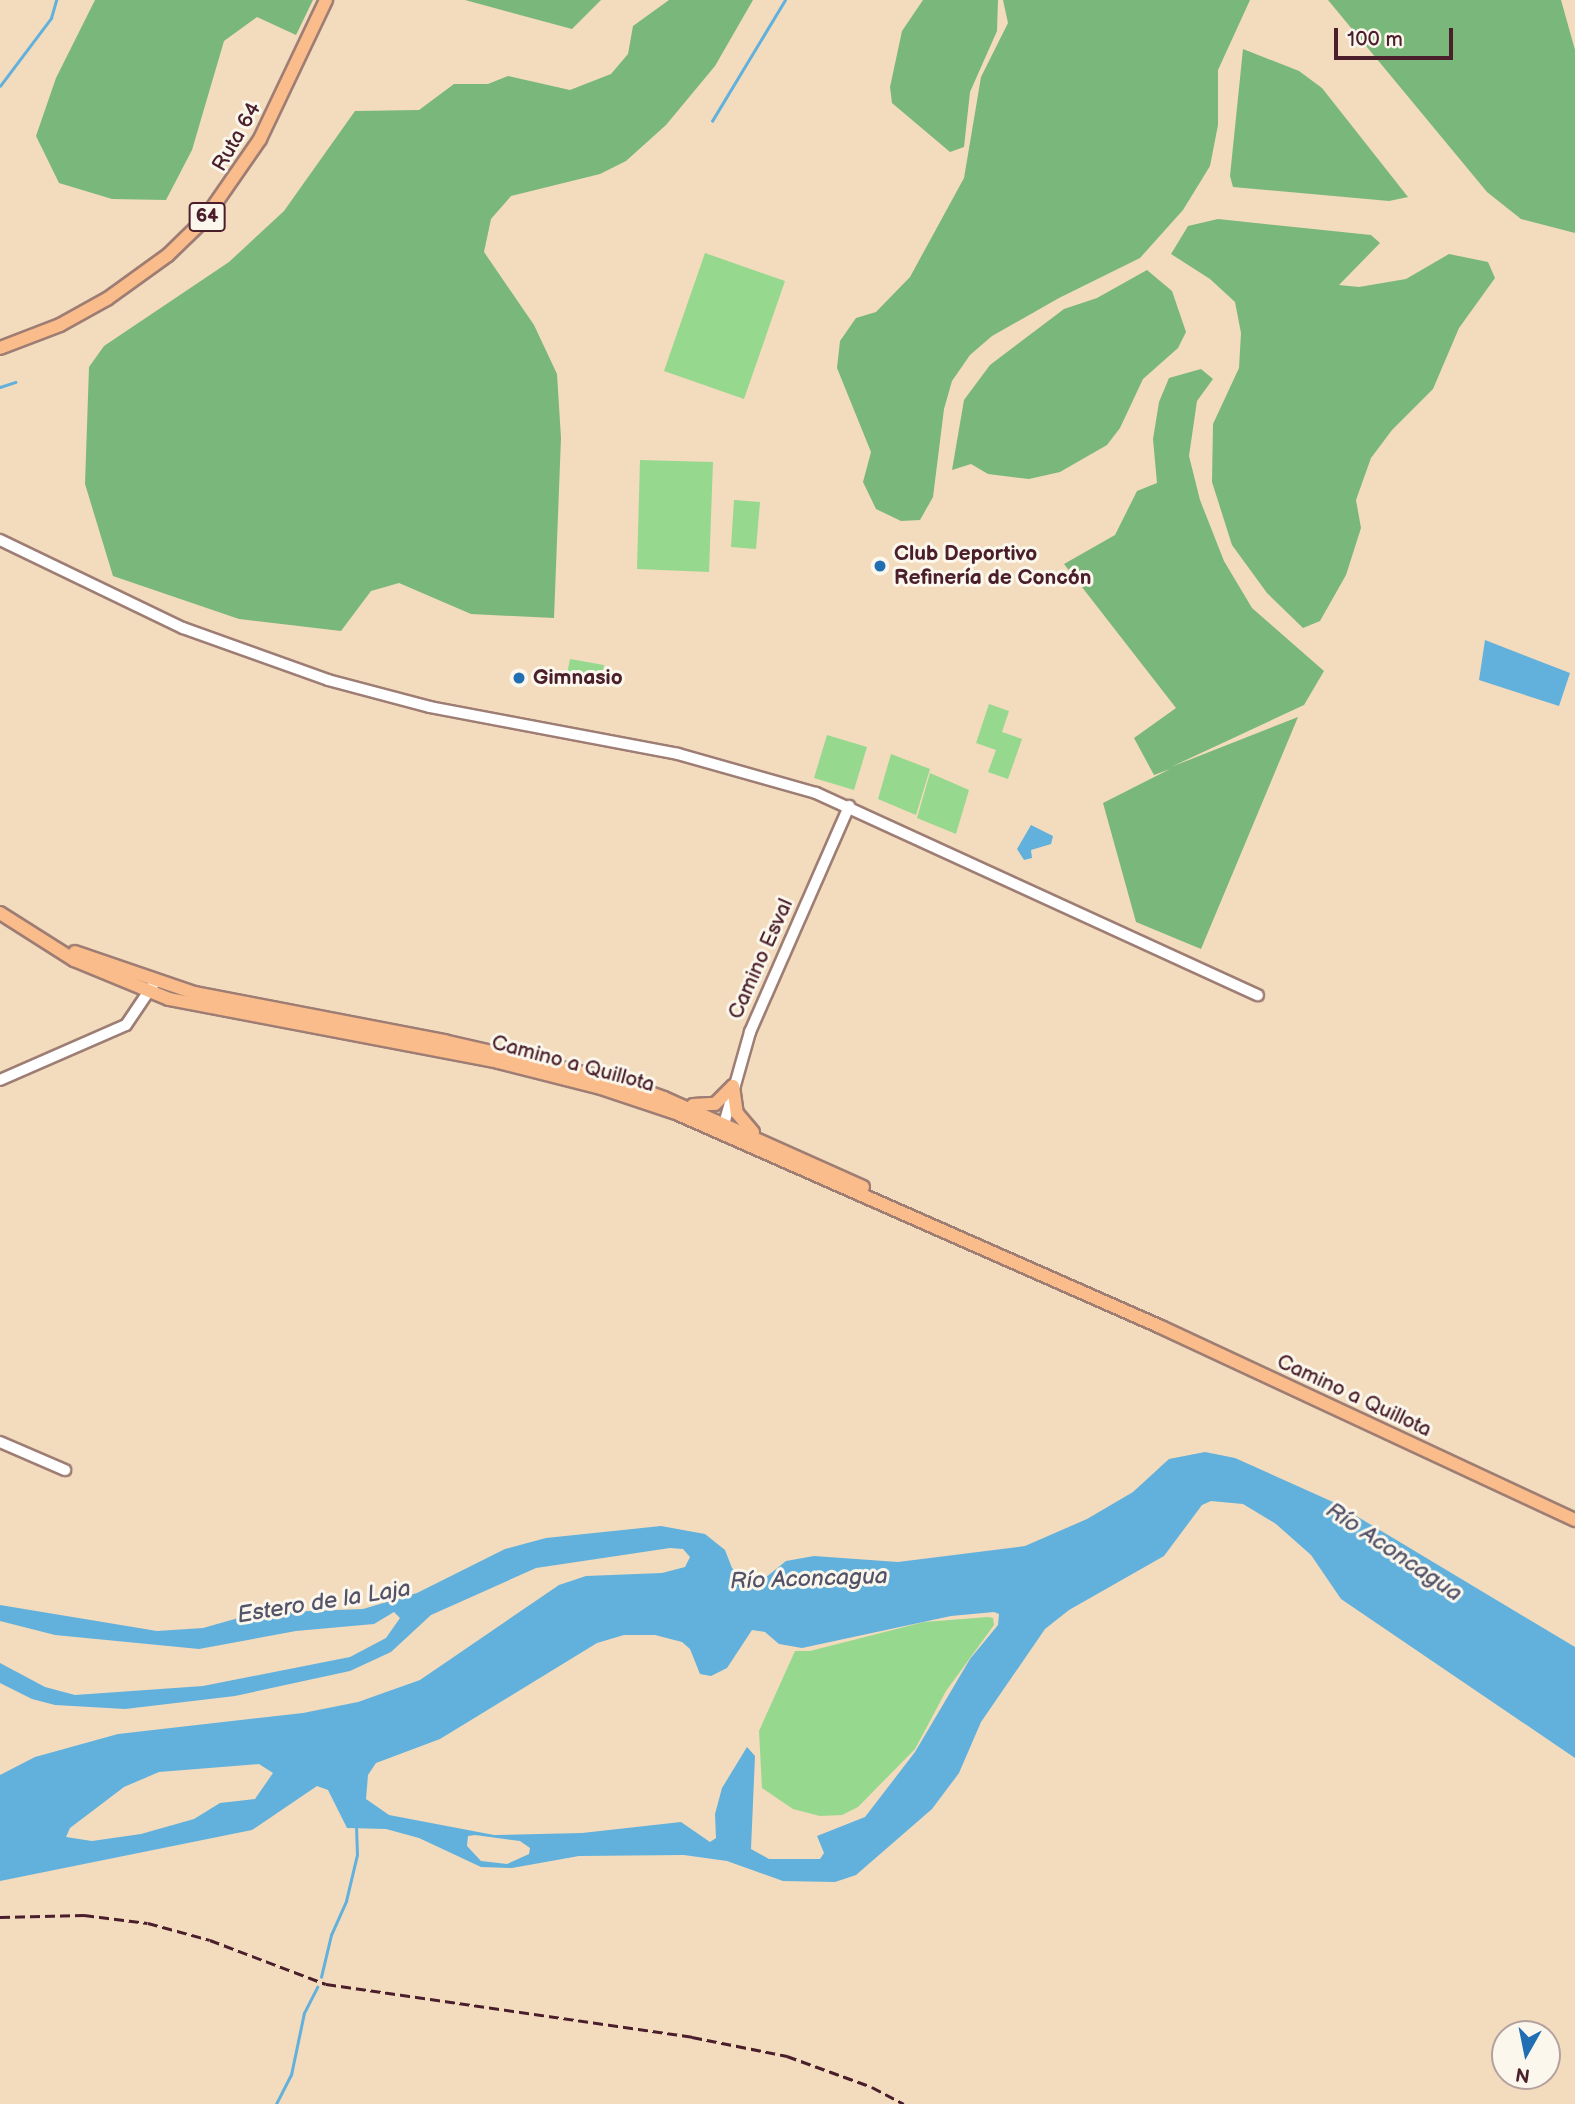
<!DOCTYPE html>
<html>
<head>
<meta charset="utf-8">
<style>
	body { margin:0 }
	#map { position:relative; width:1575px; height:2104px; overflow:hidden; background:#f3dbbe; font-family:"Balsamiq Sans",sans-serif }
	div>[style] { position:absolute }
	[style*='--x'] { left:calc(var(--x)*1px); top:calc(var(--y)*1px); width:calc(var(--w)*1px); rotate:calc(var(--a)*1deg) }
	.green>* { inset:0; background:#97d88f }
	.forest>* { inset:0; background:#79b87a }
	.water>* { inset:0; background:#62b1dc }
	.stream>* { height:2.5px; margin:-1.25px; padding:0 1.25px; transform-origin:1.25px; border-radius:1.25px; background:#62b1dc }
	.roads { filter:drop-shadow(2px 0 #9e7d74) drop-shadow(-2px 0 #9e7d74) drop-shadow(0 2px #9e7d74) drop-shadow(0 -2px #9e7d74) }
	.minor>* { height:10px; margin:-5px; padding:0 5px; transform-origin:5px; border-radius:5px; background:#fff }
	.major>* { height:12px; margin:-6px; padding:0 6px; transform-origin:6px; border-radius:6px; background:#f9bc8a }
	.rail>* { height:2.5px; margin-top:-1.25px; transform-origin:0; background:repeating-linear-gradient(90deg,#4a1f2b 0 10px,transparent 0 15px) }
	.dots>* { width:19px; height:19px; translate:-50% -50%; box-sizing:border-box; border:4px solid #fbf7ec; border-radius:50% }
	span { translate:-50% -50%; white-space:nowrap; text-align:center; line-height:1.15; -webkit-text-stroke:6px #fbf7ec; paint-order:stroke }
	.shield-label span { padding:2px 5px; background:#fbf7ec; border:2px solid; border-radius:5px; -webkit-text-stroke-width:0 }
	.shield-label { font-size:19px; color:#4a1f2b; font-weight:700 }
	.street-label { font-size:21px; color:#4a1f2b }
	.poi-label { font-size:21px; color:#4a1f2b; font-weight:700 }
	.left { translate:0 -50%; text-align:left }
	.water-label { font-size:23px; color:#525269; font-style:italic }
	.north { position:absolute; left:1491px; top:2020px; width:70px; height:70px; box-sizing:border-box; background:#fbf7ec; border:2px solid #b4a19f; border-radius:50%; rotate:189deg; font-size:19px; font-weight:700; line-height:28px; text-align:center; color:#4a1f2b }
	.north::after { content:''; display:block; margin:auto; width:24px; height:32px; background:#1f6fb2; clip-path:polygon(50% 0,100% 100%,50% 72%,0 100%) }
	.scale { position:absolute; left:1334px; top:28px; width:119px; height:32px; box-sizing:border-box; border:4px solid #4a1f2b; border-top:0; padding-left:9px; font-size:21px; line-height:24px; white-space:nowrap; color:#4a1f2b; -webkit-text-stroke:5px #fbf7ec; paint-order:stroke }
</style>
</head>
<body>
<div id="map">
	<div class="green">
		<div style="clip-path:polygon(705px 253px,785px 281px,744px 399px,664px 371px)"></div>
		<div style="clip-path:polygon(640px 460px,713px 462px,709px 572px,637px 569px)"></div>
		<div style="clip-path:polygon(734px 500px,760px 502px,756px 549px,731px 547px)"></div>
		<div style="clip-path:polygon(570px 659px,604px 665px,601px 686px,566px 679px)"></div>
		<div style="clip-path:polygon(989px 704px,1009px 711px,1002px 732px,1022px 739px,1008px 779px,988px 772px,996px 750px,976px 743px)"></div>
		<div style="clip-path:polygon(827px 735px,867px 747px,854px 790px,814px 778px)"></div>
		<div style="clip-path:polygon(891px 754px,930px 769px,916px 815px,878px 799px)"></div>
		<div style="clip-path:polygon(930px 773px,969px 790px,956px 834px,917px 818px)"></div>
		<div style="clip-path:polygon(988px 1617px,993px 1618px,994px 1625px,946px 1691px,915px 1749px,858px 1807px,842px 1815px,820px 1816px,793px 1809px,762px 1788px,759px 1731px,795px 1651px,810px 1651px,924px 1622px)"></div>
	</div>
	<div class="forest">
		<div style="clip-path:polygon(95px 0,313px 0,296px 35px,257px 17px,224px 41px,192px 150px,166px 200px,112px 199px,59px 183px,36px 136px,56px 78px)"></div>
		<div style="clip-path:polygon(465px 0,601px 0,572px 29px)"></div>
		<div style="clip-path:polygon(669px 0,753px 0,715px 66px,666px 125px,626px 161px,600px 174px,511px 196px,491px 219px,484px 252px,534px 325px,557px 374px,561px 438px,554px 618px,471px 614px,399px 583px,371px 591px,341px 631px,239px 619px,113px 576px,85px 484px,89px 367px,104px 346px,229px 262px,284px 211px,355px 111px,419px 110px,454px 84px,488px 84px,508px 76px,570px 90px,611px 74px,628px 54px,633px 26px)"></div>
		<div style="clip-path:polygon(923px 0,998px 0,997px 31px,970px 92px,964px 147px,950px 152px,892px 103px,890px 87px,902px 31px)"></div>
		<div style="clip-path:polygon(1003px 0,1250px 0,1218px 70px,1218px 125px,1210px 166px,1183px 210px,1140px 258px,1059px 298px,992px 336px,970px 355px,952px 381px,944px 409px,933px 497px,920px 520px,901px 521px,876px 509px,863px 482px,871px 452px,837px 368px,840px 341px,856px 318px,876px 312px,910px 277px,964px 178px,981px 77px,1008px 23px)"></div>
		<div style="clip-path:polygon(1328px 0,1561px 0,1575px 50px,1575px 233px,1521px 219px,1487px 192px)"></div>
		<div style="clip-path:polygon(1243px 49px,1299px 71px,1322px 88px,1408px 197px,1389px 201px,1233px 187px,1230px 176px)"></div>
		<div style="clip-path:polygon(1218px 219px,1371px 235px,1380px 243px,1339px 285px,1359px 287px,1406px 279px,1449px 254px,1488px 262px,1495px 278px,1459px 328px,1433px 389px,1392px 430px,1371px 458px,1356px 500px,1361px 528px,1346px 575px,1320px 621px,1303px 628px,1267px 593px,1232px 545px,1212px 482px,1213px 424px,1239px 368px,1241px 333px,1235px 302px,1210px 279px,1171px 254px,1188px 226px)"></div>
		<div style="clip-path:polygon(1147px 270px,1172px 291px,1186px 332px,1178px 348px,1143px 379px,1120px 428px,1107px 445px,1060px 472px,1029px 479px,988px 474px,971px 464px,952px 470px,964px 400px,990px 365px,1064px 309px,1097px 298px)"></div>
		<div style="clip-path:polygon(1201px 369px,1213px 379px,1197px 401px,1189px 456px,1200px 500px,1224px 561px,1252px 608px,1324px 671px,1304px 705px,1171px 767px,1298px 717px,1201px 949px,1136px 922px,1103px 803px,1170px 769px,1154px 775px,1134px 738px,1176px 708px,1064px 564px,1115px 535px,1137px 491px,1157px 483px,1153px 439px,1159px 402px,1169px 378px)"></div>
	</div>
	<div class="water">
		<div style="clip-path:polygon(1485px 640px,1570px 673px,1559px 706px,1479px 680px)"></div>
		<div style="clip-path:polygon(1031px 825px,1053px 836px,1051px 844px,1031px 850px,1032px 858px,1024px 860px,1017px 849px)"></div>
		<div style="clip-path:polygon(evenodd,1205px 1452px,1235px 1458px,1333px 1502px,1575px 1647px,1575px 1758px,1341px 1599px,1311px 1555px,1276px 1524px,1243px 1504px,1211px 1501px,1202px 1505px,1164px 1556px,1069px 1610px,1045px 1629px,981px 1722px,959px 1773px,932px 1809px,856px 1875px,835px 1882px,783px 1881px,727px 1861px,684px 1855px,579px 1856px,512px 1868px,481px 1867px,419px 1838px,386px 1829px,347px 1828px,328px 1790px,317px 1786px,252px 1830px,0 1881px,0 1775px,35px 1757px,118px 1734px,303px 1713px,358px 1702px,420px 1680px,559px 1585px,586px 1576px,662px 1573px,685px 1567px,690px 1557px,683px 1549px,670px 1548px,536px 1568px,431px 1615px,391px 1652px,350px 1671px,235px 1696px,125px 1709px,55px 1705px,32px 1699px,0 1683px,0 1663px,45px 1687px,75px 1695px,203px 1686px,350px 1657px,386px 1638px,400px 1618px,394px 1612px,374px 1624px,296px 1631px,199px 1649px,55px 1635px,0 1621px,0 1605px,157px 1631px,203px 1628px,256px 1613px,363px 1609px,417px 1593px,505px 1549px,546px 1538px,661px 1526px,705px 1534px,725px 1550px,732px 1568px,751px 1582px,760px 1582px,786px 1561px,814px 1556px,898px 1562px,1025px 1546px,1087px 1519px,1133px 1492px,1169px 1459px,1205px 1452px,994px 1612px,999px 1614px,998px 1625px,970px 1659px,915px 1752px,865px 1817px,817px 1836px,824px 1853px,820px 1859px,769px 1859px,751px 1849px,755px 1756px,747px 1747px,722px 1788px,715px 1814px,716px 1838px,710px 1842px,681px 1822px,582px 1833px,494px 1835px,389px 1815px,366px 1799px,368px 1775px,376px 1763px,440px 1739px,597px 1643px,624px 1635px,655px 1635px,682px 1642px,690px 1649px,700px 1674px,711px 1676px,727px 1668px,752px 1630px,765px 1632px,779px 1644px,802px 1648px,951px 1616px,994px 1612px,1205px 1452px,259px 1764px,273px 1773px,255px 1799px,220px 1803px,194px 1819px,141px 1834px,92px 1841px,66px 1837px,70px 1828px,124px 1787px,159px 1772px,259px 1764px,1205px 1452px,475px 1835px,520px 1841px,530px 1848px,529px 1854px,507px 1864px,481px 1861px,467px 1846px,468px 1836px,475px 1835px)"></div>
	</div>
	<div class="stream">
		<div style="--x:0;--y:86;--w:85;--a:-53.1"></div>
		<div style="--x:51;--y:18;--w:19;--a:-74"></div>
		<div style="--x:712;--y:121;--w:141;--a:-58.9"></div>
		<div style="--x:0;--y:387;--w:16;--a:-18"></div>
		<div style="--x:321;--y:1977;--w:43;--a:-76.6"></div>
		<div style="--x:331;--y:1935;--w:37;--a:-66"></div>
		<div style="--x:346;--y:1901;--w:47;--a:-76.6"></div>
		<div style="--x:357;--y:1855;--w:26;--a:-92"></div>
		<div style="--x:276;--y:2104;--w:33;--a:-63"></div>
		<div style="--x:291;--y:2075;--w:63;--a:-78.2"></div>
		<div style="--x:304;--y:2013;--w:29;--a:-63"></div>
	</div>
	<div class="roads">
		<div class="minor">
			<div style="--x:0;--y:540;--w:203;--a:25.7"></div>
			<div style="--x:183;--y:628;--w:154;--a:19.7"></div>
			<div style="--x:328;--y:680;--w:106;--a:14.8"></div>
			<div style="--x:430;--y:707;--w:252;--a:10.7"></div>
			<div style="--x:678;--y:754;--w:143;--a:15.8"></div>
			<div style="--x:816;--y:793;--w:486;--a:24.6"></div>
			<div style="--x:0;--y:1080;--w:137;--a:-23.6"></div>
			<div style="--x:126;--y:1025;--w:52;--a:-56"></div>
			<div style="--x:722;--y:1131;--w:103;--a:-74.2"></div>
			<div style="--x:750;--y:1032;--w:247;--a:-66.3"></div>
			<div style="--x:0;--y:1442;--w:71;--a:23.3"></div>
		</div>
		<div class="major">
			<div style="--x:0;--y:348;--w:64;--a:-21"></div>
			<div style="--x:60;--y:325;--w:54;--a:-29"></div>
			<div style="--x:107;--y:299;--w:75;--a:-35.8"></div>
			<div style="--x:168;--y:255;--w:50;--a:-44.2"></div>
			<div style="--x:204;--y:220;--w:98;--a:-55.3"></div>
			<div style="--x:260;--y:139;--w:154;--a:-64.6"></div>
			<div style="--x:0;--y:913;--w:88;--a:32.4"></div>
			<div style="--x:74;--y:960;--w:103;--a:22.3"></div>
			<div style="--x:169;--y:999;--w:335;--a:10.8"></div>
			<div style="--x:498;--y:1062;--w:106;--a:14.2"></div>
			<div style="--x:601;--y:1088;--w:79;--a:18.4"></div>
			<div style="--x:676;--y:1113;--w:530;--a:23.81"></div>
			<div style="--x:1161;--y:1327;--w:457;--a:25"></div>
			<div style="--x:75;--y:952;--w:127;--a:18.9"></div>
			<div style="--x:195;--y:993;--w:254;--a:10.9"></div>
			<div style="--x:444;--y:1041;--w:174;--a:12.9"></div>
			<div style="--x:614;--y:1080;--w:53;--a:19.8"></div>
			<div style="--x:664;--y:1098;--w:218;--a:24.1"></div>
			<div style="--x:733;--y:1086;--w:27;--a:82"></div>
			<div style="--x:737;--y:1113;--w:25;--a:50"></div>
			<div style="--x:693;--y:1105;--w:22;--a:-3"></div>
			<div style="--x:715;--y:1104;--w:25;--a:-45"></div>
		</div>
	</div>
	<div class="rail">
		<div style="--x:0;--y:1917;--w:84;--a:-1.4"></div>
		<div style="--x:84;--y:1915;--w:64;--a:7.1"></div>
		<div style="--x:148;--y:1923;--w:64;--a:15.3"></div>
		<div style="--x:210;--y:1940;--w:124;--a:20.8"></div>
		<div style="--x:326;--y:1984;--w:370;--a:8.2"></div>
		<div style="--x:692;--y:2037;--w:97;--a:11.3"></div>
		<div style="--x:787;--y:2056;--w:90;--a:20"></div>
		<div style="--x:872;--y:2087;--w:36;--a:28"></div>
	</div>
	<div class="dots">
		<div style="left:880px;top:566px;background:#1f6fb2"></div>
		<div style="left:519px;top:678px;background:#1f6fb2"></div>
	</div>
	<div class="shield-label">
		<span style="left:207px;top:217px">64</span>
	</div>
	<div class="street-label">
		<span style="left:237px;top:137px;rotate:-60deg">Ruta 64</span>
		<span style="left:761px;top:959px;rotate:-66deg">Camino Esval</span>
		<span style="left:573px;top:1064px;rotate:15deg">Camino a Quillota</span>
		<span style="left:1354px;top:1396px;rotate:25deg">Camino a Quillota</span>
	</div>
	<div class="poi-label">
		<span class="left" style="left:894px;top:566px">Club Deportivo<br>Refinería de Concón</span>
		<span class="left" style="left:533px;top:678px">Gimnasio</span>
	</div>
	<div class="water-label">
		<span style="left:1394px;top:1552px;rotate:34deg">Río Aconcagua</span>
		<span style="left:809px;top:1579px;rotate:-2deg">Río Aconcagua</span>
		<span style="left:324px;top:1602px;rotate:-9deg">Estero de la Laja</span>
	</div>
	<div class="north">N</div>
	<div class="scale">100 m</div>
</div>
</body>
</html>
